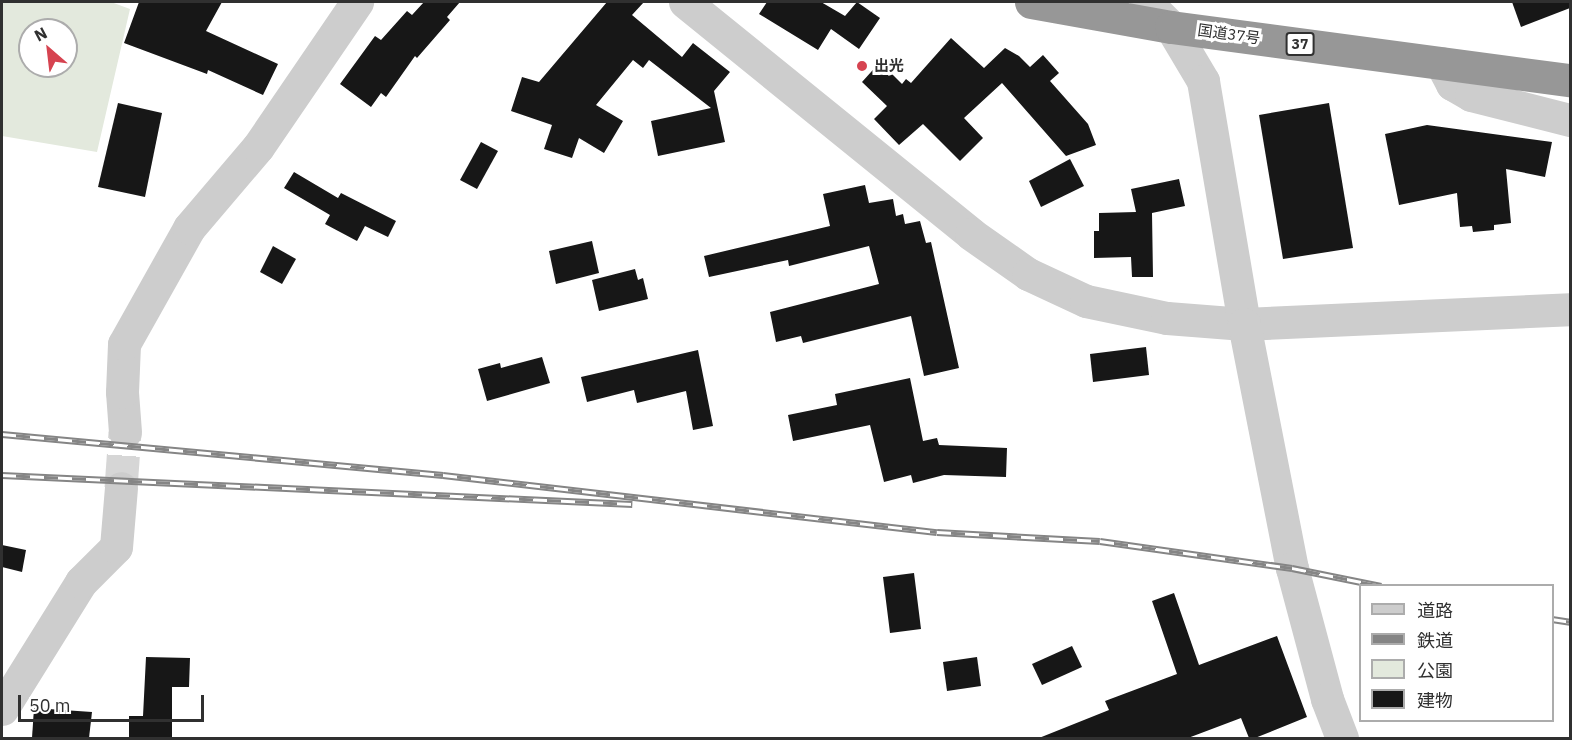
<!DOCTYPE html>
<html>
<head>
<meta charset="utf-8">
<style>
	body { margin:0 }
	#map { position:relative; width:1572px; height:740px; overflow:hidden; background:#fff; font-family:"IBM Plex Sans","Noto Sans JP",sans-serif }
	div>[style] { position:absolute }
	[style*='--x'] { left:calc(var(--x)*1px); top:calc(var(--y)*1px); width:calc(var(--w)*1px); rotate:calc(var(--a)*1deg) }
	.green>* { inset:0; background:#e3e9dd }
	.building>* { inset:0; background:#171717 }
	.minor-tunnel>* { height:33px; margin-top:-16.5px; transform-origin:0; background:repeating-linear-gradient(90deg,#d6d6d6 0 33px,transparent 0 49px) }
	.minor>* { height:33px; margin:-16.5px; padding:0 16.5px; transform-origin:16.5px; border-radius:16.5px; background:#cdcdcd }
	.highway>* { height:33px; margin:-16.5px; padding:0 16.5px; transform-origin:16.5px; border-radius:16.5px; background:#979797 }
	.rail>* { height:7px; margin-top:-3.5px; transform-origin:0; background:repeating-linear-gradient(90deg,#fff 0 14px,#858585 0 28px); box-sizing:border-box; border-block:2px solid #858585 }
	.dots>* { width:16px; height:16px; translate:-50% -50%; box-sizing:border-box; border:3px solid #fff; border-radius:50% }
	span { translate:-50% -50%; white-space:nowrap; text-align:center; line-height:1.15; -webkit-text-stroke:6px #fff; paint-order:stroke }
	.shield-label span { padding:2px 4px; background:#fff; border:2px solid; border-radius:4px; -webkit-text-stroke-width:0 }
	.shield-label { font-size:14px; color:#303030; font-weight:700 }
	.street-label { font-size:15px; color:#303030 }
	.poi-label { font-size:15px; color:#303030; font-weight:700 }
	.left { translate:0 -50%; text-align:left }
	.frame { position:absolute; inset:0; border:3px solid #303030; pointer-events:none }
	.legend { position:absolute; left:1359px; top:584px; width:195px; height:138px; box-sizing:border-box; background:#fff; border:2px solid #acacac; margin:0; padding:8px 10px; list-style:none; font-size:18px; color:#303030 }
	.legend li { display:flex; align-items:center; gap:12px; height:30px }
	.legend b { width:30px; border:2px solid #acacac }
	.north { position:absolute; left:18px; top:18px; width:60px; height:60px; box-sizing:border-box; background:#fff; border:2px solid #acacac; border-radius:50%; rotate:332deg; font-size:16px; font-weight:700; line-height:24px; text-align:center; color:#303030 }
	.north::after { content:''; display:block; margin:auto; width:21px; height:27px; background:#d64350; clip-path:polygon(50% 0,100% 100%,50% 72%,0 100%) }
	.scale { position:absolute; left:18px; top:695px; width:186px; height:27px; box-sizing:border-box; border:3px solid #303030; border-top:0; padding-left:8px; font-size:18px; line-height:21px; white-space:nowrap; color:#303030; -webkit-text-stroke:4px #fff; paint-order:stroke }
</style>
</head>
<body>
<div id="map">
	<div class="green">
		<div style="clip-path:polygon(evenodd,2px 2px,111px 2px,130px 9px,97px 152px,2px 136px,2px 2px,30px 30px,66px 30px,66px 66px,30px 66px,30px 30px)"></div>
	</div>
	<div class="building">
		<div style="clip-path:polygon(139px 2px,222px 2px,206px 31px,278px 64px,263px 95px,208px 70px,207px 74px,124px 43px)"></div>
		<div style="clip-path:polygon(424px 2px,460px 2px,447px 17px,450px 20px,417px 58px,415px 56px,386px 97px,381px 93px,371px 107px,340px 84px,375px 36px,381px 40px,407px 11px,412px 15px)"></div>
		<div style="clip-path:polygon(607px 2px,644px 2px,632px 15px,682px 57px,693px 43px,730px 72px,714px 91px,725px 142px,658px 156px,651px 121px,711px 108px,649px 60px,643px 68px,633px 60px,596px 105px,623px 121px,604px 153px,579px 138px,572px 158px,544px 149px,552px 125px,511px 111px,522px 77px,539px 82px)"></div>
		<div style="clip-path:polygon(767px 2px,821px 2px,845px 16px,857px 2px,880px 18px,859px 49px,831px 29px,818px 50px,759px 14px)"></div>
		<div style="clip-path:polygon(1512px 2px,1570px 2px,1570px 8px,1521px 27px)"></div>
		<div style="clip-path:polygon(951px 38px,984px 68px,1005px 48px,1019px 56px,1030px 67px,1043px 55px,1059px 73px,1050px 81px,1088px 124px,1096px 145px,1066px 156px,1002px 83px,964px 118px,983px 138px,960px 161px,923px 124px,899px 145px,874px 119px,887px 106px,862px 82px,880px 62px,902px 84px,906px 79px,911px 83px)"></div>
		<div style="clip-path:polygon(118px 103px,162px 113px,145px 197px,98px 187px)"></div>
		<div style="clip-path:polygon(1329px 103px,1353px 248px,1283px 259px,1259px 115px)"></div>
		<div style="clip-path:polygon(1427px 125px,1552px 142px,1545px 177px,1506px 169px,1511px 223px,1494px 225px,1494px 230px,1473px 232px,1472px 226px,1460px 227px,1457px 193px,1399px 205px,1385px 134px)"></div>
		<div style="clip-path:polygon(481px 142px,498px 151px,477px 189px,460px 180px)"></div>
		<div style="clip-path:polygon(1070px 159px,1084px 186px,1041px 207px,1029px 181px)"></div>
		<div style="clip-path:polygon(294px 172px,338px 198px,341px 193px,396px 221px,388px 237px,365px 226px,357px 241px,325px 224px,330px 215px,284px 188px)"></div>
		<div style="clip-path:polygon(1179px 179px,1185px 206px,1152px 213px,1153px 277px,1132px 277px,1131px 257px,1094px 258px,1094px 231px,1099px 231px,1099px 213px,1136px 212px,1131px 189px)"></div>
		<div style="clip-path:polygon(865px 185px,869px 203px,893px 199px,896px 216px,903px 214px,905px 224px,920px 221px,926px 243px,931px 242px,959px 368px,924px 376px,911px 316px,803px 343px,801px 336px,776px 342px,770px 312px,879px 284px,869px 246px,789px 266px,788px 260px,709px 277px,704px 256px,830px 226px,823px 194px)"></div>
		<div style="clip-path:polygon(592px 241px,599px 273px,556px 284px,549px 251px)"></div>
		<div style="clip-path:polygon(273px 246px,296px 259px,282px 284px,260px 272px)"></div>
		<div style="clip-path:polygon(635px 269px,638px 280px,643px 278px,648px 299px,599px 311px,592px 280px)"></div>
		<div style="clip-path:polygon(1146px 347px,1149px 375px,1093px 382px,1090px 354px)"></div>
		<div style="clip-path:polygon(698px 350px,713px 426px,693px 430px,686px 391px,637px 403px,634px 390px,587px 402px,581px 377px)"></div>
		<div style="clip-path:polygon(542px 357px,550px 383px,487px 401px,478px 369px,500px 363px,501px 368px)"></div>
		<div style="clip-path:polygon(910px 378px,923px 441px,937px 438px,939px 445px,1007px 448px,1006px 477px,944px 475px,913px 483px,911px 475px,884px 482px,870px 425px,793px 441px,788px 415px,837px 405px,835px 394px)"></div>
		<div style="clip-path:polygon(2px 545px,26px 550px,22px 572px,2px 567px)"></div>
		<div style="clip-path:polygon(914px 573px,921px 629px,890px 633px,883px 577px)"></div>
		<div style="clip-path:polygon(1174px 593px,1199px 665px,1277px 636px,1307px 717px,1255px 738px,1249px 738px,1241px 718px,1188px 738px,1039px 738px,1109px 710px,1105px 701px,1177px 674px,1152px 601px)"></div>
		<div style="clip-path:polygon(1072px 646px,1082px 667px,1042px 685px,1032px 664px)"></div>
		<div style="clip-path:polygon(146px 657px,190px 658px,189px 687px,172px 687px,172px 738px,129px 738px,129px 716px,143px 716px)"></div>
		<div style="clip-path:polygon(977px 657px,981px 686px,947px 691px,943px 662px)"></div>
		<div style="clip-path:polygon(34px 708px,92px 712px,89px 738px,32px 738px)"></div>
	</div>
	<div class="minor-tunnel">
		<div style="--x:121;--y:488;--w:56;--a:-85.9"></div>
	</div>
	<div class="minor">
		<div style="--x:685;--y:2;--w:368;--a:39"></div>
		<div style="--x:971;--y:234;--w:70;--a:35.1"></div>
		<div style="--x:1028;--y:274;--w:64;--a:25"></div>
		<div style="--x:1086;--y:301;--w:83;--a:11.9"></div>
		<div style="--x:1167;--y:318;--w:77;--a:4.5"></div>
		<div style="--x:1244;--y:324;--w:326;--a:-2.6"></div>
		<div style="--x:1146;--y:2;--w:35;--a:45"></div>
		<div style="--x:1171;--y:27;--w:63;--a:59.3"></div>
		<div style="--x:1203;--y:81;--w:246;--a:80.4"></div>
		<div style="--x:1244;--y:324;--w:249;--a:78.9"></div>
		<div style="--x:1292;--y:568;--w:136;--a:75"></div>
		<div style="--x:1327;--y:699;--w:42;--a:69"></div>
		<div style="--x:1441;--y:63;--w:24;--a:62"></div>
		<div style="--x:1452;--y:84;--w:22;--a:30"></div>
		<div style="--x:1471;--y:95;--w:102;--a:14.2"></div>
		<div style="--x:125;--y:432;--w:40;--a:-94.3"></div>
		<div style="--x:122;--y:392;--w:48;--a:-87.6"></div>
		<div style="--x:124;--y:344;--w:133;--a:-60.7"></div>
		<div style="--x:189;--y:228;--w:106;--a:-49.6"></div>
		<div style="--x:258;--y:147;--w:176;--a:-55.7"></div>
		<div style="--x:2;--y:709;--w:150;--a:-58.1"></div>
		<div style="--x:81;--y:582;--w:49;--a:-45"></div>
		<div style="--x:116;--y:547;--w:59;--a:-85.2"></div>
	</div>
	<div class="highway">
		<div style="--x:1031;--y:2;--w:142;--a:10.1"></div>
		<div style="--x:1171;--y:27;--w:403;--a:7.6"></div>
	</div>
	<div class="rail">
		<div style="--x:2;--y:434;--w:443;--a:5.3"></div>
		<div style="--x:443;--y:475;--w:497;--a:6.6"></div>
		<div style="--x:937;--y:532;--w:163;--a:3.2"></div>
		<div style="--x:1100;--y:541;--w:194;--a:8"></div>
		<div style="--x:1292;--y:568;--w:91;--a:11.4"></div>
		<div style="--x:2;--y:475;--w:631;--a:2.64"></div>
		<div style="--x:1552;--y:619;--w:18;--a:9"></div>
	</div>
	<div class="dots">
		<div style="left:862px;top:66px;background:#d64350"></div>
	</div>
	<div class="shield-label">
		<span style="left:1300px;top:44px">37</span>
	</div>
	<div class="street-label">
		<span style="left:1229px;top:34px;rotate:8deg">国道37号</span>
	</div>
	<div class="poi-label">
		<span class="left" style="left:874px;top:66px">出光</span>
	</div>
	<div class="frame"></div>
	<ul class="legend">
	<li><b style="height:8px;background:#cdcdcd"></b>道路</li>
	<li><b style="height:8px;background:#858585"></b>鉄道</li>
	<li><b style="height:16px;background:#e3e9dd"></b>公園</li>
	<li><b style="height:16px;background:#171717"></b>建物</li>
	</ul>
	<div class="north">N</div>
	<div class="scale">50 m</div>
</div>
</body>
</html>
